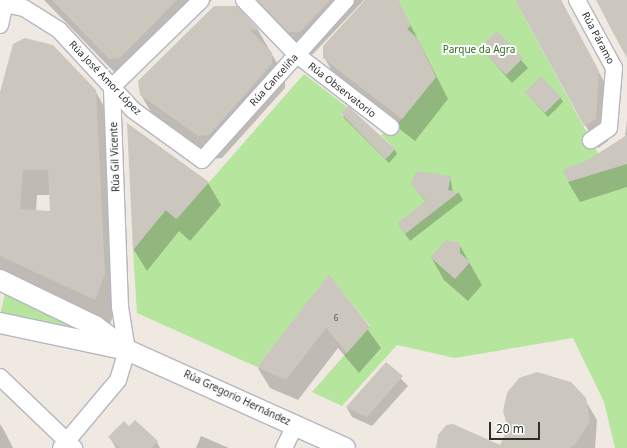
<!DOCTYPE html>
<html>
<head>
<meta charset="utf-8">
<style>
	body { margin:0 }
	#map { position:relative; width:627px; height:448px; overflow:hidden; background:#efe9e1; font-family:"Noto Sans",sans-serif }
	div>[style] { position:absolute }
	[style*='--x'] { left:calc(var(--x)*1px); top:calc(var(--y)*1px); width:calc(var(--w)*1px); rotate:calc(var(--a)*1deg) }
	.green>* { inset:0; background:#b6e59e }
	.shadow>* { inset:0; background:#0003 }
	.building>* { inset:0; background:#cbc7bf }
	.roads { filter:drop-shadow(1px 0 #b4b7c1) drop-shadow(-1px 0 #b4b7c1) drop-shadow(0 1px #b4b7c1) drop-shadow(0 -1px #b4b7c1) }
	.minor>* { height:16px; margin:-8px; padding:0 8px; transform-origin:8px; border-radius:8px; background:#fff }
	.tertiary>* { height:20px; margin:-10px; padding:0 10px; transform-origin:10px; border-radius:10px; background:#fff }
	span { translate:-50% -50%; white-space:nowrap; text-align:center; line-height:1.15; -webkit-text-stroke:4px #fff; paint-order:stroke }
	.number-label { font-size:8px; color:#555452 }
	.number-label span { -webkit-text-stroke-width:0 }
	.street-label { font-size:10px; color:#2e2e2e }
	.park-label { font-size:10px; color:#2c6e1b }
	.scale { position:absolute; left:489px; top:422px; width:51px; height:18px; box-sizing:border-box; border:2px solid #2e2e2e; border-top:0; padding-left:5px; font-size:12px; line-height:14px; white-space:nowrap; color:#2e2e2e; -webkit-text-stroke:3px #fff; paint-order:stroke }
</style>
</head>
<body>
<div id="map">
	<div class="green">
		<div style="clip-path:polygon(398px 0,515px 0,606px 168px,627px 164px,627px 448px,615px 448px,604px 402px,573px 338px,455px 358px,397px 345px,342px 406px,312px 392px,370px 326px,329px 275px,257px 367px,137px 313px,133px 250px,165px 210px,177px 219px,304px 74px,347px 107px,341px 114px,385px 159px,395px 149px,381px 135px,402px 119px,436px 77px,417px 38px,407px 29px,411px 25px)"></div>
		<div style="clip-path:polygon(5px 294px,53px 312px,102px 336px,0 315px)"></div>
	</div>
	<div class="shadow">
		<div style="clip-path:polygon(44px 0,212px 0,132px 79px,122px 80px)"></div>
		<div style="clip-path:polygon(247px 0,364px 0,313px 54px,301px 54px)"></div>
		<div style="clip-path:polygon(367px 0,398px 0,448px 99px,415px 141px,337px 80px,324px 57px)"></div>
		<div style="clip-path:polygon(516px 0,561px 0,611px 95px,608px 141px,598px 148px)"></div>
		<div style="clip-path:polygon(236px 7px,258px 30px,285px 77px,285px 88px,222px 158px,212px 159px,155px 119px,141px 95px)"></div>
		<div style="clip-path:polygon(497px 32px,528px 68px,512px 83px,481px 48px)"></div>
		<div style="clip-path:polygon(evenodd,95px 90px,109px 116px,119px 299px,110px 324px,0 275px,0 96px,95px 90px,37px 195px,50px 195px,51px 212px,36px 211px,37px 195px)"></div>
		<div style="clip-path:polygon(526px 93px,560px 97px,563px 102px,548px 117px)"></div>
		<div style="clip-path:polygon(348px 107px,395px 150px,397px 154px,389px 163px,344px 118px,342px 113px)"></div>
		<div style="clip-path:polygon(627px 120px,627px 187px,580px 202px,568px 182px,588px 160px,625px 137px)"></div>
		<div style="clip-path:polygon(450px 177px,453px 192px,459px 193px,463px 200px,410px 241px,398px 224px,426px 202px,412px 184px)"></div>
		<div style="clip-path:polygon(208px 183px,221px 205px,190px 241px,179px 231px,147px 271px,134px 250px,133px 219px)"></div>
		<div style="clip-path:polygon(459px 244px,482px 285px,468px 301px,444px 280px,431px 257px)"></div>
		<div style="clip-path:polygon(329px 276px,381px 348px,359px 373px,338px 348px,298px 400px,270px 388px,258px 368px)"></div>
		<div style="clip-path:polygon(386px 363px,408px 386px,372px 426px,352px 417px,347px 408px)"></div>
		<div style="clip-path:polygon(540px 373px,573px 385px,587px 403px,597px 420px,595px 448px,438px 448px,501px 446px,509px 428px,504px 407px,509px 390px,522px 377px)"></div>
		<div style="clip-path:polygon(0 424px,5px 432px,13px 448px,0 448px)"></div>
		<div style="clip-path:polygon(129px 427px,157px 442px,160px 448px,116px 448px,110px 438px)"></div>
		<div style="clip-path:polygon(201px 436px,229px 448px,196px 448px)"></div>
	</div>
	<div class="building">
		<div style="clip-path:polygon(52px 0,177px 0,120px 58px,109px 59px)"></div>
		<div style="clip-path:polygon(257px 0,330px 0,300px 32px,288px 32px)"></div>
		<div style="clip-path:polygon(365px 0,398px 0,411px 25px,407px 29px,417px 38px,436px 77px,402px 119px,323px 58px,323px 46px)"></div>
		<div style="clip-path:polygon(515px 0,561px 0,599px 71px,596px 119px,584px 126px)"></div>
		<div style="clip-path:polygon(596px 0,627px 0,627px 58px,610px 27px)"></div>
		<div style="clip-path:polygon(214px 6px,237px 6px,259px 30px,249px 29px,272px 53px,272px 64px,209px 135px,198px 136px,140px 95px,138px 81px)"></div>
		<div style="clip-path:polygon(497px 31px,523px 58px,506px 75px,480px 48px)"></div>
		<div style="clip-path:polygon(evenodd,25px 38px,53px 45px,96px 90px,105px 274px,95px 300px,0 256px,0 92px,13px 44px,25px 38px,23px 170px,48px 170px,50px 211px,20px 209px,23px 170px)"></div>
		<div style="clip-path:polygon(541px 76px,561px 97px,545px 113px,525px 93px)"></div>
		<div style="clip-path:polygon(348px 106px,395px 149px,386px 159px,341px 113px)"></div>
		<div style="clip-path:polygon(127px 123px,209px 182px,176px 219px,166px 210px,133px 250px)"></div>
		<div style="clip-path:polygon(627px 135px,627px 164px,568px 182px,563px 170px,588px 160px)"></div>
		<div style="clip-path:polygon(416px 171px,451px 176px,448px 190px,459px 192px,405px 234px,397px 223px,426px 201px,411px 184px)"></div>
		<div style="clip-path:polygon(446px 240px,460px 243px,460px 253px,470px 262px,455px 279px,430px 257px)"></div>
		<div style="clip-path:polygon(329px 274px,370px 327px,347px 353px,326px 328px,286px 380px,257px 367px)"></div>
		<div style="clip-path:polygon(386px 362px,403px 376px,367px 417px,346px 407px)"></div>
		<div style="clip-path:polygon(537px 372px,571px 382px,586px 398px,590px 421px,576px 444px,569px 448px,436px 448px,438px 435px,446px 425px,453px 424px,500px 445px,508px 428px,503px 411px,507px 393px,519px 378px)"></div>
		<div style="clip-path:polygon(135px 420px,158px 441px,151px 448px,120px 448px,108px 437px,124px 421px,129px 426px)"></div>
	</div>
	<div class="roads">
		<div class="minor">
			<div style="--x:244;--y:0;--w:76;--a:46.1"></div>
			<div style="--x:297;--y:55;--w:118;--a:37.5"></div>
			<div style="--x:577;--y:0;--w:77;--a:61.4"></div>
			<div style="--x:614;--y:68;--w:60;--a:94.8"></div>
			<div style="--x:609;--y:128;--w:22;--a:146"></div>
			<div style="--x:5;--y:4;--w:19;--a:12"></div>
			<div style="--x:24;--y:8;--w:41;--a:32.2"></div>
			<div style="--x:59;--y:30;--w:109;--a:47.2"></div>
			<div style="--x:133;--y:110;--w:85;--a:35.9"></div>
			<div style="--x:202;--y:160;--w:215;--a:-48"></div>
			<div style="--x:0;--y:25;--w:26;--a:-77"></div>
			<div style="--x:0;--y:377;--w:103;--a:43.8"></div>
			<div style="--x:61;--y:448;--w:89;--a:-50"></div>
			<div style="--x:118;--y:380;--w:31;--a:-73"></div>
			<div style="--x:127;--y:350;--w:44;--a:-99.2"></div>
			<div style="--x:120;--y:307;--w:220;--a:-92.1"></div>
			<div style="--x:112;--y:87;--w:124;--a:-44.3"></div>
			<div style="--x:284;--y:448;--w:25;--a:-64"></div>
		</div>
		<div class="tertiary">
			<div style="--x:0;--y:280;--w:106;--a:25.8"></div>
			<div style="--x:95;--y:326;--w:39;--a:37"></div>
			<div style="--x:0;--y:323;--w:130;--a:12"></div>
			<div style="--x:127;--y:350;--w:239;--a:24.2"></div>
		</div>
	</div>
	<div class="number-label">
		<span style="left:336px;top:318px">6</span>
	</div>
	<div class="street-label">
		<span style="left:598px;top:38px;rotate:62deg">Rúa Páramo</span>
		<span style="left:105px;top:78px;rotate:46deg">Rúa José Amor López</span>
		<span style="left:274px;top:80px;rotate:-48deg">Rúa Canceliña</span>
		<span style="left:342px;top:90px;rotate:38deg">Rúa Observatorio</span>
		<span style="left:115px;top:157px;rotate:-92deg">Rúa Gil Vicente</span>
		<span style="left:237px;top:398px;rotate:25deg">Rúa Gregorio Hernández</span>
	</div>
	<div class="park-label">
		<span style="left:479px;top:50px">Parque da Agra</span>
	</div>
	<div class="scale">20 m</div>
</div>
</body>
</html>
